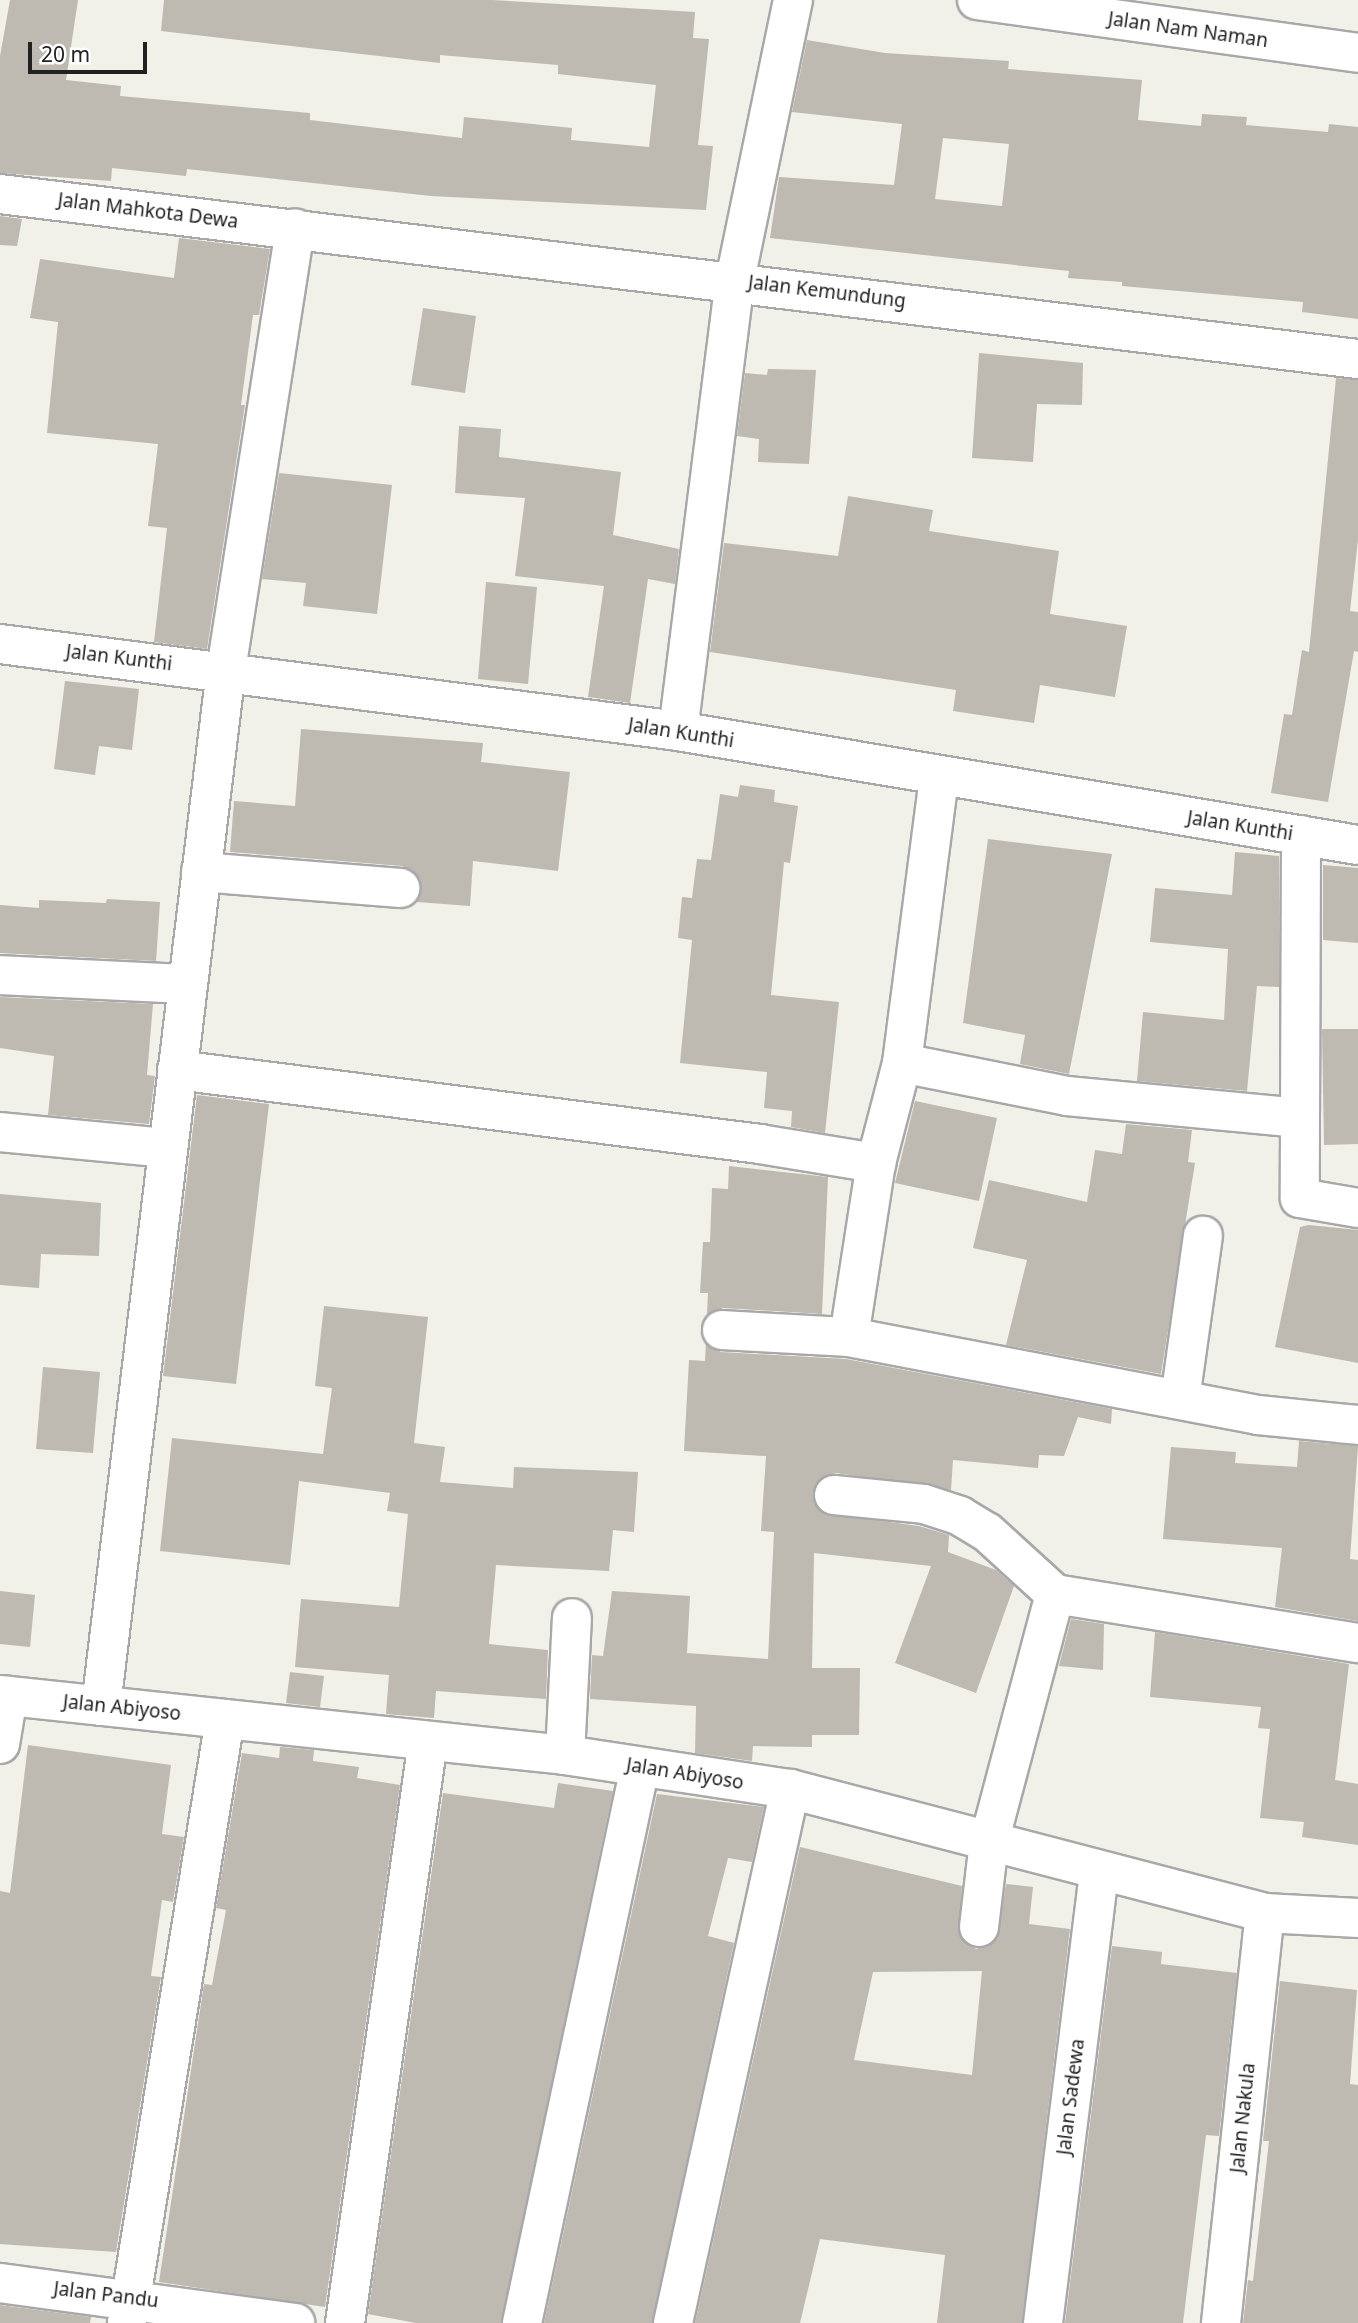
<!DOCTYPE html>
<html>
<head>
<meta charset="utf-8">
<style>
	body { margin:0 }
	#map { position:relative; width:1358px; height:2323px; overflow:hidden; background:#f1f0e9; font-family:"Noto Sans",sans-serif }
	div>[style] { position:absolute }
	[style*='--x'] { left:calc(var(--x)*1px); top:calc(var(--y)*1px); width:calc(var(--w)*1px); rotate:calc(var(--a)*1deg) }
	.building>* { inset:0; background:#beb9b1 }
	.roads { filter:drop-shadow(2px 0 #a8a8a8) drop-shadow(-2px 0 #a8a8a8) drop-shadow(0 2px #a8a8a8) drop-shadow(0 -2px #a8a8a8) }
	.minor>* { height:38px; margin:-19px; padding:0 19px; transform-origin:19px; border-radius:19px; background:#fff }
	span { translate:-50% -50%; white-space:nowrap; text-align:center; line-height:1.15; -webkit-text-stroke:5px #fff; paint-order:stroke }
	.street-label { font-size:19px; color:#212121 }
	.scale { position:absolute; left:28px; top:42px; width:119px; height:32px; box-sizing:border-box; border:4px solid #212121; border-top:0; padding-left:9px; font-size:21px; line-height:24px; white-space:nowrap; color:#212121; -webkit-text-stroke:5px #fff; paint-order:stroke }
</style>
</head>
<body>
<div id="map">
	<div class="building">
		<div style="clip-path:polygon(10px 0,78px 0,66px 80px,121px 86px,120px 96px,310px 113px,310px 120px,462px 138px,464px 117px,572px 128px,571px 140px,649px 147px,656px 85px,558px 74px,558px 65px,440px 55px,440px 63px,161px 31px,164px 0,492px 0,695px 12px,693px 38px,709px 39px,698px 145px,713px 146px,706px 210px,431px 196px,187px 169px,186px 176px,112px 168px,111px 181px,0 173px,0 56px)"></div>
		<div style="clip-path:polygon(evenodd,807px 40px,885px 53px,1009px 61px,1008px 69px,1142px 80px,1138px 120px,1201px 126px,1202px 114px,1247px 117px,1246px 125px,1328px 132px,1329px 124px,1358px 127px,1358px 319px,1302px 312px,1303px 302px,1122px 286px,1122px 282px,1068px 278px,1069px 271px,770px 238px,779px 177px,894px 185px,902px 124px,792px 112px,807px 40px,943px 138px,1009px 144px,1002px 206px,935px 199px,943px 138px)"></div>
		<div style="clip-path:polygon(0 216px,22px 219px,17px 246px,0 245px)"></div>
		<div style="clip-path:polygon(179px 238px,270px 249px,259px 315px,253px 315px,241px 405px,245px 405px,207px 649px,154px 642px,167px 528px,148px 526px,158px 444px,47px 433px,58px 322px,30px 318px,40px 259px,174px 278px)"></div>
		<div style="clip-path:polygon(423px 308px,476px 316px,465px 393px,411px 385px)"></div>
		<div style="clip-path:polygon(979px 353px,1083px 363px,1082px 405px,1037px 404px,1033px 462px,972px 458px)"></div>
		<div style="clip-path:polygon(768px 369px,816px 370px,809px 464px,758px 462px,759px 439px,737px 436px,745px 373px,767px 375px)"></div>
		<div style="clip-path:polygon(1336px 378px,1358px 380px,1358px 540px,1350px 611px,1358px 612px,1358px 652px,1354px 651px,1328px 802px,1271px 793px,1284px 714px,1292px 715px,1302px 650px,1309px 652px)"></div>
		<div style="clip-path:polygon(459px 426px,501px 429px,499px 457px,621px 472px,613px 535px,679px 549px,675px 584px,648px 579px,630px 703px,588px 697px,604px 586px,515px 576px,525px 498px,455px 493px)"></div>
		<div style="clip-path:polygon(279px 473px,392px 485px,377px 614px,303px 606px,306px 583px,262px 579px)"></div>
		<div style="clip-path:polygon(848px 496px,933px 510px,929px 531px,1059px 551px,1050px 614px,1127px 626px,1115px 697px,1040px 685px,1034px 723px,953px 711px,956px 690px,710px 652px,724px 543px,838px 556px)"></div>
		<div style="clip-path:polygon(486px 582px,537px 587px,528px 684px,478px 679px)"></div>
		<div style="clip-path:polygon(65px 681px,139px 689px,132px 750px,99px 746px,95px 775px,54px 769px)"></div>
		<div style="clip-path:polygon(301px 729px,483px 743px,481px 762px,570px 772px,558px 871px,473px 861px,470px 906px,417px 902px,420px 879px,402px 866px,230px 852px,234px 801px,295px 806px)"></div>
		<div style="clip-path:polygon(740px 785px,775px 790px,774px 802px,798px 806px,790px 863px,784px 862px,771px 995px,839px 1002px,825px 1133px,791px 1127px,792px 1111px,764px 1108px,767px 1072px,680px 1063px,692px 940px,678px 938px,682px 897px,692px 898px,697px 859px,711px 860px,720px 794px,738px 797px)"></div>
		<div style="clip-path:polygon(988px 839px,1112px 854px,1069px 1074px,1020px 1064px,1025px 1035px,963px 1023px)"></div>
		<div style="clip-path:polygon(1235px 852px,1279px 856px,1279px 987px,1257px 986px,1247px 1091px,1137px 1081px,1143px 1012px,1224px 1020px,1228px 949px,1150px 942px,1155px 888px,1232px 895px)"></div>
		<div style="clip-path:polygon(1323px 865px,1358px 868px,1358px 943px,1323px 940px)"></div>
		<div style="clip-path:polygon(107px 899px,160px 902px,156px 961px,0 953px,0 905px,39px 908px,39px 900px,106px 903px)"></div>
		<div style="clip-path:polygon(0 997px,153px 1004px,147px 1075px,155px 1076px,149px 1124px,48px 1115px,54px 1056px,0 1048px)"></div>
		<div style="clip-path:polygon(1322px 1029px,1358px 1029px,1358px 1144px,1324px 1145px)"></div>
		<div style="clip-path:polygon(197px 1095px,269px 1104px,236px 1384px,163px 1376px)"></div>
		<div style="clip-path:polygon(915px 1101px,997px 1118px,979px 1201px,895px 1183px)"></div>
		<div style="clip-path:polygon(1126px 1124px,1192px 1130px,1188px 1162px,1195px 1163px,1161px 1374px,1006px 1345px,1027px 1260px,973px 1248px,989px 1180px,1087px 1202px,1095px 1150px,1122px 1154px)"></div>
		<div style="clip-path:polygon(729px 1166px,828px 1177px,822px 1314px,723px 1308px,707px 1315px,708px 1293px,700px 1293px,703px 1242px,710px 1242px,712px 1188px,728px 1189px)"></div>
		<div style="clip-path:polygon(0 1194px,101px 1203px,99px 1256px,41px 1254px,39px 1288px,0 1285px)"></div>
		<div style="clip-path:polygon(1309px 1225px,1358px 1230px,1358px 1363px,1275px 1347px,1300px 1227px)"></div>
		<div style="clip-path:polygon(324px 1306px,428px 1317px,414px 1443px,445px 1447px,440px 1482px,513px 1488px,514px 1467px,638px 1472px,634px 1532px,613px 1530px,609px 1571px,496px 1565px,489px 1644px,548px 1650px,546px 1699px,436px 1691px,434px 1718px,386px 1714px,389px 1675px,295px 1667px,301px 1599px,399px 1607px,408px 1514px,387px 1511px,390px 1493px,299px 1481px,290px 1565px,160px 1551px,172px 1438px,323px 1454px,332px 1388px,315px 1386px)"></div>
		<div style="clip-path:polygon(706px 1343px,721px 1352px,846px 1359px,1112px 1409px,1111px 1424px,1078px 1417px,1064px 1456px,1039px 1455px,1038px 1468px,953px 1460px,951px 1490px,836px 1473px,816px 1483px,814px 1503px,822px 1513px,919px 1526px,949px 1535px,948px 1552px,996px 1570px,1014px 1586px,976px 1693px,895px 1663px,931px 1566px,814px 1553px,812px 1668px,860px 1668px,859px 1735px,812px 1735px,812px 1747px,753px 1746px,752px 1761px,695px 1753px,696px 1706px,590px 1699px,592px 1655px,603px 1656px,612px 1591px,690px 1596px,687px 1653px,768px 1659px,774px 1532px,761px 1531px,766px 1456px,684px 1451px,689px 1360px,705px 1361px)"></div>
		<div style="clip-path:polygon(43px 1367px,100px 1372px,93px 1453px,36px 1449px)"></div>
		<div style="clip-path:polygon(1299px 1441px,1358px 1446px,1350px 1559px,1358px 1560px,1358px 1621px,1275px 1607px,1282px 1548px,1163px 1539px,1171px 1447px,1236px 1452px,1235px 1463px,1297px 1467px)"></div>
		<div style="clip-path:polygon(0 1591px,35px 1595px,30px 1647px,0 1644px)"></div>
		<div style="clip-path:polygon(1071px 1619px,1104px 1624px,1103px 1670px,1059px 1666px)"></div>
		<div style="clip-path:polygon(1155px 1632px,1349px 1664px,1335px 1780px,1358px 1784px,1358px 1845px,1302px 1837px,1304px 1822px,1260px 1818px,1270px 1729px,1258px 1728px,1261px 1707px,1150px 1697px)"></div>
		<div style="clip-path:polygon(290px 1672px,324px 1676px,320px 1707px,286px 1703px)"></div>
		<div style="clip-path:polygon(28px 1745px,171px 1765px,162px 1834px,184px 1837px,173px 1902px,162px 1900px,151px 1976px,161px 1977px,116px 2252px,0 2244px,0 1891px,10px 1893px)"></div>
		<div style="clip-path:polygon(280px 1747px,314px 1750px,313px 1761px,359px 1767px,357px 1778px,400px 1785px,325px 2307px,159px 2282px,204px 1984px,212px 1985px,226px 1910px,216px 1908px,242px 1753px,279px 1758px)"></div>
		<div style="clip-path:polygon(558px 1783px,613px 1791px,501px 2323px,416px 2323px,368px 2314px,443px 1793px,554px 1808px)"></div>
		<div style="clip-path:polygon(657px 1794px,764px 1807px,752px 1862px,728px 1858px,708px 1936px,734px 1943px,652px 2323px,544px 2323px)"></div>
		<div style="clip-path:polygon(evenodd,800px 1847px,962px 1886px,959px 1935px,976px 1949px,997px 1939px,1006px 1884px,1033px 1887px,1029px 1924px,1070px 1929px,1022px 2323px,937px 2323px,945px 2255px,820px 2239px,800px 2323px,695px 2323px,800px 1847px,982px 1971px,972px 2075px,854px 2060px,873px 1972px,982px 1971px)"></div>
		<div style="clip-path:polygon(1112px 1946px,1162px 1952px,1161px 1964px,1237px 1973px,1219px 2136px,1206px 2135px,1183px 2323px,1065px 2323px)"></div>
		<div style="clip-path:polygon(1280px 1981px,1357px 1990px,1350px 2084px,1358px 2085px,1358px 2323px,1243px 2323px,1248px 2280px,1253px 2281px,1269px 2141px,1263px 2141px)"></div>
		<div style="clip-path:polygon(0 2305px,91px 2317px,90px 2323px,0 2323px)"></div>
	</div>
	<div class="roads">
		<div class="minor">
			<div style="--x:977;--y:0;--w:385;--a:7.9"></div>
			<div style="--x:0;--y:194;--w:1368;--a:6.93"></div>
			<div style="--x:0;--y:644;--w:684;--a:7.31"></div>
			<div style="--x:678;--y:731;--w:689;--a:9.52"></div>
			<div style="--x:678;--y:731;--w:455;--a:-82.8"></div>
			<div style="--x:735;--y:280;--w:286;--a:-78.3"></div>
			<div style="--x:1301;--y:835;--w:363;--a:90.2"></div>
			<div style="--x:1300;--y:1198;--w:59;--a:9.8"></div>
			<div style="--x:201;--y:872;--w:200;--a:4.6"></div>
			<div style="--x:0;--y:975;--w:187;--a:2.8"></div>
			<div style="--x:902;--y:1063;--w:168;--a:11.3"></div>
			<div style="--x:1067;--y:1096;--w:234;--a:5.4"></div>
			<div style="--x:177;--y:1070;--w:588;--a:7.23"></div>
			<div style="--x:760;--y:1144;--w:118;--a:9.3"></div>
			<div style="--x:0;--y:1132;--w:168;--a:5.5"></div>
			<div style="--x:722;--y:1330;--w:127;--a:3.2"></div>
			<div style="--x:849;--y:1337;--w:416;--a:10.8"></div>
			<div style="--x:1258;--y:1415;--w:100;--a:5.7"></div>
			<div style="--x:849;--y:1337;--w:176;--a:-81.2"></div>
			<div style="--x:876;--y:1163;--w:103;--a:-75.4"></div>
			<div style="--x:902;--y:1063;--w:286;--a:-82.6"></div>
			<div style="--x:1180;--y:1399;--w:165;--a:-82"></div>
			<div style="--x:834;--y:1495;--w:90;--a:5.7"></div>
			<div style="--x:924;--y:1504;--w:38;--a:18"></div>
			<div style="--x:960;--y:1516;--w:31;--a:31"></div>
			<div style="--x:987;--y:1532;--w:92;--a:42.4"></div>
			<div style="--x:1055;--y:1594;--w:307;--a:9.2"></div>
			<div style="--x:0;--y:1695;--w:568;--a:6.06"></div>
			<div style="--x:565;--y:1755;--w:228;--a:8.6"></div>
			<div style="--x:790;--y:1789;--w:491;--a:14.6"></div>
			<div style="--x:1265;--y:1913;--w:93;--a:3.1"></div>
			<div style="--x:101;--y:1706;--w:1044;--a:-83.12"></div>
			<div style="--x:226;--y:670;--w:447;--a:-81.1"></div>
			<div style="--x:0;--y:1744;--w:49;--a:-80.5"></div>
			<div style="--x:565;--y:1755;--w:137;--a:-87.1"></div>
			<div style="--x:979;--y:1927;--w:86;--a:-83.3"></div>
			<div style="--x:989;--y:1842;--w:257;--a:-75.1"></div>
			<div style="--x:0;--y:2283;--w:298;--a:7.7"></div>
			<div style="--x:127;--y:2323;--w:612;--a:-80.78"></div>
			<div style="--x:345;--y:2323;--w:588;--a:-81.88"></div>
			<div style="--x:522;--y:2323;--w:568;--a:-78.02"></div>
			<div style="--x:673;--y:2323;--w:547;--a:-77.64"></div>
			<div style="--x:1043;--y:2323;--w:454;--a:-82.9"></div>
			<div style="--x:1221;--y:2323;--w:412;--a:-83.9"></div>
		</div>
	</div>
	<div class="street-label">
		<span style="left:1188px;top:30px;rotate:8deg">Jalan Nam Naman</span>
		<span style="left:148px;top:211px;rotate:7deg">Jalan Mahkota Dewa</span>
		<span style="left:827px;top:292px;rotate:7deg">Jalan Kemundung</span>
		<span style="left:119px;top:658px;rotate:7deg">Jalan Kunthi</span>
		<span style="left:681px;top:733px;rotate:9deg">Jalan Kunthi</span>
		<span style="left:1240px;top:826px;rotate:9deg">Jalan Kunthi</span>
		<span style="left:122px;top:1708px;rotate:6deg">Jalan Abiyoso</span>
		<span style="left:685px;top:1774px;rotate:9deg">Jalan Abiyoso</span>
		<span style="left:1071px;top:2097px;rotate:-83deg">Jalan Sadewa</span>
		<span style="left:1243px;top:2118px;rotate:-84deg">Jalan Nakula</span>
		<span style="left:106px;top:2295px;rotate:7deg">Jalan Pandu</span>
	</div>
	<div class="scale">20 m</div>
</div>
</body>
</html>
